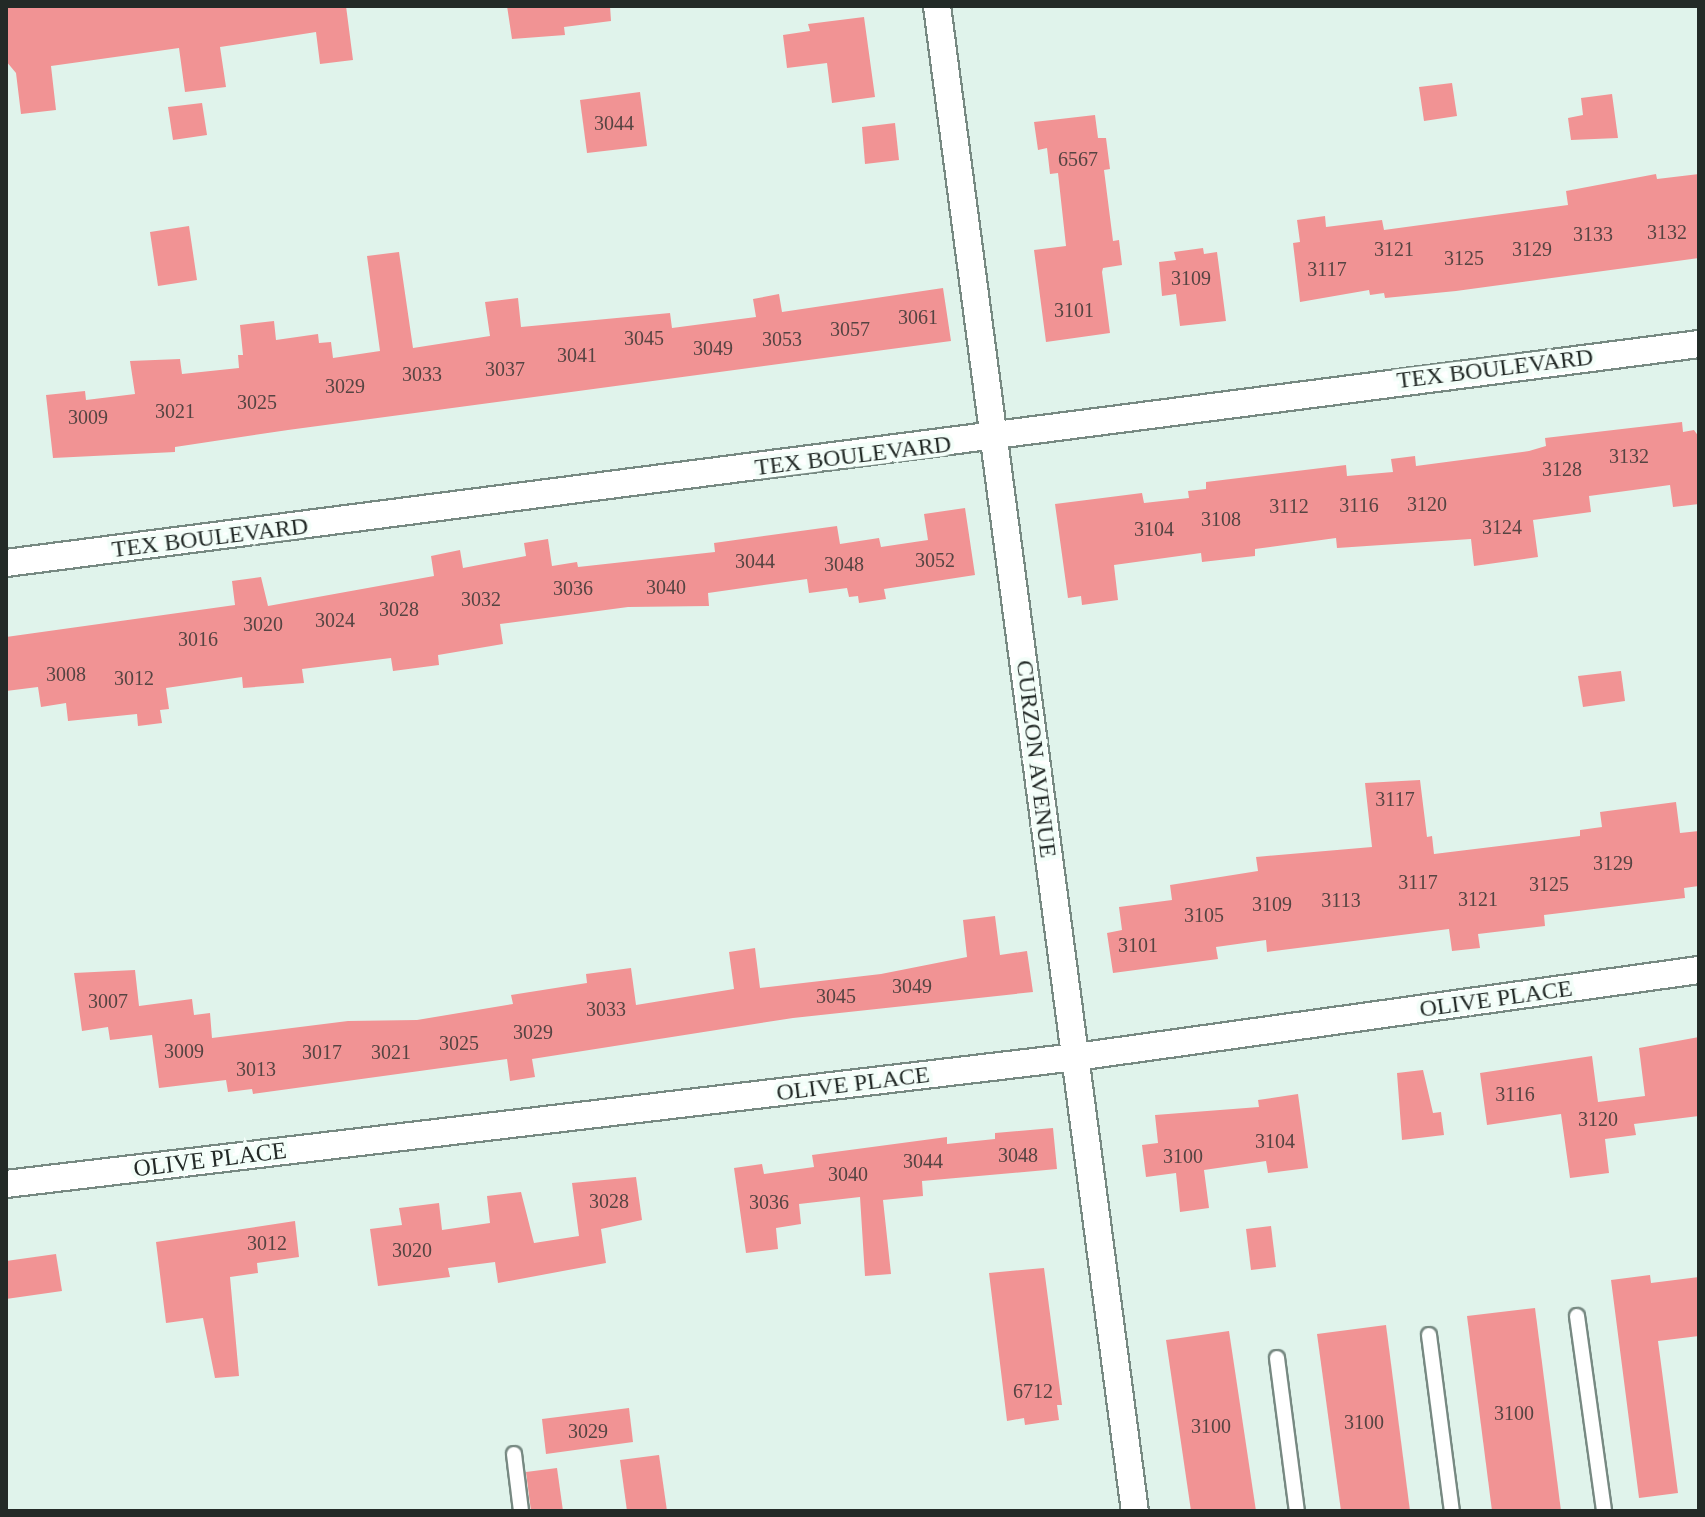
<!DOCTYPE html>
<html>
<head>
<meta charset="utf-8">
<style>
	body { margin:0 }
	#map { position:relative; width:1705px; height:1517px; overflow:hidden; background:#e0f3eb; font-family:Georgia,serif }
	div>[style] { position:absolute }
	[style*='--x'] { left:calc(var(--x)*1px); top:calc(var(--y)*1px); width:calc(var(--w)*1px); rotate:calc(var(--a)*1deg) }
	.building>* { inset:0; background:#f19394 }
	.roads { filter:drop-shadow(2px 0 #778982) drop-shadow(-2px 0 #778982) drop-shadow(0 2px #778982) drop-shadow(0 -2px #778982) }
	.lane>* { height:14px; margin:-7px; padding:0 7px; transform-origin:7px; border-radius:7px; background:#fff }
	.street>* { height:26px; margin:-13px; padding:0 13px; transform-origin:13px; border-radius:13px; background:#fff }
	span { translate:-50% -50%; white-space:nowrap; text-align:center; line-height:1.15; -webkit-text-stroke:8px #f3fef9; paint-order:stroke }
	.number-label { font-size:20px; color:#564442 }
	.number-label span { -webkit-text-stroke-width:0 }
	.street-label { font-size:24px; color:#232a27 }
	.frame { position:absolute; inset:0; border:8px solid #232a27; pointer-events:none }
</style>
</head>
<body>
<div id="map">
	<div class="building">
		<div style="clip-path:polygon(6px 6px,346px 6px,353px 60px,320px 64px,316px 32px,220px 47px,226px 87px,185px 92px,179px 48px,51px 66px,56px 110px,21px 114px,16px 73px,6px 61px)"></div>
		<div style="clip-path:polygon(507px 6px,610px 6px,611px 21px,564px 27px,565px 35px,512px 39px)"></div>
		<div style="clip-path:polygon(864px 17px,875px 97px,832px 103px,827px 63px,787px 68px,783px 35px,810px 31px,808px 24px)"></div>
		<div style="clip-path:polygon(1452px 83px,1457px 116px,1424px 121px,1419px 87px)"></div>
		<div style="clip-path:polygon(640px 92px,647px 146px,587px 153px,580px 100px)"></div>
		<div style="clip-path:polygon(1612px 94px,1618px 138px,1571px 140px,1568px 118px,1583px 115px,1581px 98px)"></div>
		<div style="clip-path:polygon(202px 103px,207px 135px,173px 140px,168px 107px)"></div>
		<div style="clip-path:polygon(1095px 115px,1098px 138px,1106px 138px,1110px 169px,1104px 170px,1113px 241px,1119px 240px,1122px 265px,1103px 268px,1102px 272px,1110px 333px,1046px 342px,1034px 250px,1066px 246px,1058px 173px,1050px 174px,1047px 148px,1038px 150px,1034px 122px)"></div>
		<div style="clip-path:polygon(895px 123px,899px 160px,865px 164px,862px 127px)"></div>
		<div style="clip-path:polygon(1656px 174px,1657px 179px,1699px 174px,1699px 258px,1456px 291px,1385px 298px,1384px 293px,1370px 295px,1369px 290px,1300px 302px,1293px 243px,1300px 242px,1297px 220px,1325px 216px,1326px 227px,1382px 220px,1384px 230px,1568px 205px,1566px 191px)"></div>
		<div style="clip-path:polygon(189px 226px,197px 280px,158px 286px,150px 232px)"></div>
		<div style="clip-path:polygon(1203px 248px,1204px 254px,1217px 252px,1226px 321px,1180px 326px,1176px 294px,1162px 296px,1159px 262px,1176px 260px,1174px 252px)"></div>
		<div style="clip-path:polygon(399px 252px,413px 348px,490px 336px,485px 302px,518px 298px,521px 327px,670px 313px,672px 328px,756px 317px,753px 299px,779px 294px,782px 312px,943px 288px,951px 341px,288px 430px,175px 447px,175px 452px,53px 458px,46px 395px,85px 391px,86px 400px,135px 394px,130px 361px,180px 359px,182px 374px,239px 368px,238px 355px,243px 355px,240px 325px,274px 321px,276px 340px,318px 334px,319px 343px,331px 342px,333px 358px,380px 351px,367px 256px)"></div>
		<div style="clip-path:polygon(1682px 422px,1683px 432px,1694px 430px,1699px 437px,1699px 504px,1673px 507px,1670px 485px,1589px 496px,1591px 512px,1533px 520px,1538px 557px,1474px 566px,1471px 539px,1337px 548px,1336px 538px,1255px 549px,1255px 556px,1202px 562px,1201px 553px,1114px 565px,1118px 600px,1082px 605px,1081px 596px,1068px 598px,1055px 504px,1142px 493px,1144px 503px,1189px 498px,1188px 491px,1206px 489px,1206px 482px,1346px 465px,1347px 476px,1393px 472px,1391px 459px,1415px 456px,1416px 466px,1529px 451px,1546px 446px,1545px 438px)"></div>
		<div style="clip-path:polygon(965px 508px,975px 575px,884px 589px,886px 599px,859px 603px,858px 596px,849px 597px,847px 588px,809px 593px,807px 579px,708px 593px,709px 606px,628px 607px,500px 624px,503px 644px,438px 655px,439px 665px,393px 671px,391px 658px,302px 669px,304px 683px,243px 688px,242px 677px,166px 688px,169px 709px,160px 710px,162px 723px,138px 726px,137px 714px,68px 721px,66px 703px,41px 707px,38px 687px,6px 691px,6px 637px,235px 605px,232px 581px,261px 577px,268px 606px,434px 576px,431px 556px,460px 550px,463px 568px,526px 556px,524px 543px,548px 539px,552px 566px,577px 562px,578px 567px,715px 552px,714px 543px,837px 526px,840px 544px,879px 538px,881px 547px,928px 540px,924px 514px)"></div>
		<div style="clip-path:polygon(1621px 671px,1625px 701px,1583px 707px,1578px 676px)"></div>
		<div style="clip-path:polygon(1420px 780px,1427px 837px,1432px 836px,1434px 854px,1580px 836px,1580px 830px,1602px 827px,1600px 812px,1676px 802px,1680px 833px,1699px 831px,1699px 886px,1684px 888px,1685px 898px,1544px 915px,1545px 926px,1478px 934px,1480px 948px,1452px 951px,1449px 929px,1267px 952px,1266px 940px,1216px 947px,1218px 959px,1113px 973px,1107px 933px,1122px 930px,1119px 907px,1172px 900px,1170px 885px,1258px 871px,1256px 857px,1372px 847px,1365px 783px)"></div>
		<div style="clip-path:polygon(995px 916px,1000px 955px,1027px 951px,1033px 992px,793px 1018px,532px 1059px,535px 1077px,510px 1081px,507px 1059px,253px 1094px,252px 1089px,228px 1092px,226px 1080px,159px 1088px,152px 1035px,110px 1040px,108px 1027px,82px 1031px,74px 973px,135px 970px,139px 1006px,192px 999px,194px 1015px,210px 1013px,212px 1038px,348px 1021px,417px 1020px,513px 1004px,511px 995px,587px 983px,586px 974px,631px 968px,636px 1005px,734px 989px,729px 952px,755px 948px,760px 988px,881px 974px,967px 957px,963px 920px)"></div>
		<div style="clip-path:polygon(1699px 1037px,1699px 1116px,1634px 1124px,1636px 1135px,1605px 1139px,1609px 1173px,1570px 1178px,1561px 1114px,1487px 1125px,1480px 1073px,1592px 1056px,1598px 1102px,1645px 1096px,1639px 1048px)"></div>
		<div style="clip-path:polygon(1423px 1070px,1433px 1113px,1441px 1112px,1444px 1135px,1402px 1140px,1397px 1073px)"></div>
		<div style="clip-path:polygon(1298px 1094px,1308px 1168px,1268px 1173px,1266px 1161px,1204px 1170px,1209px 1208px,1180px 1212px,1176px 1173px,1146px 1177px,1142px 1145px,1158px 1143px,1155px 1115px,1259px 1107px,1258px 1100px)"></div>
		<div style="clip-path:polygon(1053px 1128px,1057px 1169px,922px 1181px,923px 1196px,883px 1200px,891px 1274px,865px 1276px,860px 1197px,799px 1204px,801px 1224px,776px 1228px,778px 1249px,746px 1253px,734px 1168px,762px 1164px,764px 1174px,814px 1167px,812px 1155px,947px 1137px,947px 1144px,995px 1139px,995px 1133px)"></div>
		<div style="clip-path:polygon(636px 1177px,642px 1220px,601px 1229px,606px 1263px,498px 1283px,495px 1262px,448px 1268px,450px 1277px,378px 1286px,370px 1229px,402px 1225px,399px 1208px,439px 1203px,442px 1230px,490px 1223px,487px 1196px,521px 1192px,534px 1243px,579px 1236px,572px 1183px)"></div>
		<div style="clip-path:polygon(295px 1221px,299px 1257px,257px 1263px,258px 1273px,230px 1277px,239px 1376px,215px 1378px,203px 1318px,166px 1323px,156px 1242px)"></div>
		<div style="clip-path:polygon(1271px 1226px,1276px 1267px,1251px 1270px,1246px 1229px)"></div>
		<div style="clip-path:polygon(56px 1254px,62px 1291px,6px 1299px,6px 1261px)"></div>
		<div style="clip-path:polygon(1044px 1268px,1062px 1405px,1057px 1405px,1059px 1420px,1025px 1425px,1024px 1418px,1007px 1421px,989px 1273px)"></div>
		<div style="clip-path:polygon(1650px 1275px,1651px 1283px,1699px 1277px,1699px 1336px,1658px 1341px,1678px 1493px,1639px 1498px,1611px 1280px)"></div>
		<div style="clip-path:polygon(1535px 1308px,1561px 1511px,1492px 1511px,1467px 1316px)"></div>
		<div style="clip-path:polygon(1386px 1325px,1410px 1511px,1341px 1511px,1317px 1334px)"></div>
		<div style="clip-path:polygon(1229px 1331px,1256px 1511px,1191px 1511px,1166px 1340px)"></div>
		<div style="clip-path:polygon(629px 1408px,633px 1442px,546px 1454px,542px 1419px)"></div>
		<div style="clip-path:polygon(659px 1455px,667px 1511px,627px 1511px,620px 1460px)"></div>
		<div style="clip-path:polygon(557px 1468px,563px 1511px,531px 1511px,526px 1472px)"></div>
	</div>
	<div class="roads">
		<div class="lane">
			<div style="--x:1577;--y:1316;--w:197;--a:82.1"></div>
			<div style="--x:1429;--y:1335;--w:177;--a:82.6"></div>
			<div style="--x:1277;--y:1358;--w:154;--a:82.6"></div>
			<div style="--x:514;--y:1454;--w:57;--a:83"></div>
		</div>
		<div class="street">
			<div style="--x:937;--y:6;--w:1518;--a:82.51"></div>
			<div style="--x:6;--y:563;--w:1707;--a:-7.37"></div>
			<div style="--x:6;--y:1184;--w:1078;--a:-6.77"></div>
			<div style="--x:1076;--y:1057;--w:629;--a:-7.95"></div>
		</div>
	</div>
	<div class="number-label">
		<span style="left:614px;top:123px">3044</span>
		<span style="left:1078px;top:159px">6567</span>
		<span style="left:1667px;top:232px">3132</span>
		<span style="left:1593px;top:234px">3133</span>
		<span style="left:1394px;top:249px">3121</span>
		<span style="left:1532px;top:249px">3129</span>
		<span style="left:1464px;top:258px">3125</span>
		<span style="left:1327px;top:269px">3117</span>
		<span style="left:1191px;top:278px">3109</span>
		<span style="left:1074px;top:310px">3101</span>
		<span style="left:918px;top:317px">3061</span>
		<span style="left:850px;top:329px">3057</span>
		<span style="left:644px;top:338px">3045</span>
		<span style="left:782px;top:339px">3053</span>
		<span style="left:713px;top:348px">3049</span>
		<span style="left:577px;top:355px">3041</span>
		<span style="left:505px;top:369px">3037</span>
		<span style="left:422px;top:374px">3033</span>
		<span style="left:345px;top:386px">3029</span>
		<span style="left:257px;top:402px">3025</span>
		<span style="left:175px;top:411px">3021</span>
		<span style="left:88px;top:417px">3009</span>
		<span style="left:1629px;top:456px">3132</span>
		<span style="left:1562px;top:469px">3128</span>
		<span style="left:1427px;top:504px">3120</span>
		<span style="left:1359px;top:505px">3116</span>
		<span style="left:1289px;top:506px">3112</span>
		<span style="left:1221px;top:519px">3108</span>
		<span style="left:1502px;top:527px">3124</span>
		<span style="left:1154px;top:529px">3104</span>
		<span style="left:935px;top:560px">3052</span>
		<span style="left:755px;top:561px">3044</span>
		<span style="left:844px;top:564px">3048</span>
		<span style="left:666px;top:587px">3040</span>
		<span style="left:573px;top:588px">3036</span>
		<span style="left:481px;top:599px">3032</span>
		<span style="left:399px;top:609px">3028</span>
		<span style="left:335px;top:620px">3024</span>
		<span style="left:263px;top:624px">3020</span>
		<span style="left:198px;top:639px">3016</span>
		<span style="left:66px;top:674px">3008</span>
		<span style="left:134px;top:678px">3012</span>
		<span style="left:1395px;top:799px">3117</span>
		<span style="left:1613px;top:863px">3129</span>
		<span style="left:1418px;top:882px">3117</span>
		<span style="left:1549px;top:884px">3125</span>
		<span style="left:1478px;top:899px">3121</span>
		<span style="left:1341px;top:900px">3113</span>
		<span style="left:1272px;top:904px">3109</span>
		<span style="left:1204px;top:915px">3105</span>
		<span style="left:1138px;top:945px">3101</span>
		<span style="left:912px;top:986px">3049</span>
		<span style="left:836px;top:996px">3045</span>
		<span style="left:108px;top:1001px">3007</span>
		<span style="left:606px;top:1009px">3033</span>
		<span style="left:533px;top:1032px">3029</span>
		<span style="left:459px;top:1043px">3025</span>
		<span style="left:184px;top:1051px">3009</span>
		<span style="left:322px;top:1052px">3017</span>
		<span style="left:391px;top:1052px">3021</span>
		<span style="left:256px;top:1069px">3013</span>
		<span style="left:1515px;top:1094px">3116</span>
		<span style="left:1598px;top:1119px">3120</span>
		<span style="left:1275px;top:1141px">3104</span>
		<span style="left:1018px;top:1155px">3048</span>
		<span style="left:1183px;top:1156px">3100</span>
		<span style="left:923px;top:1161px">3044</span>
		<span style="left:848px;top:1174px">3040</span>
		<span style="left:609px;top:1201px">3028</span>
		<span style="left:769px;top:1202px">3036</span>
		<span style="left:267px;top:1243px">3012</span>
		<span style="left:412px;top:1250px">3020</span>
		<span style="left:1033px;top:1391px">6712</span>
		<span style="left:1514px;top:1413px">3100</span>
		<span style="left:1364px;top:1422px">3100</span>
		<span style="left:1211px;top:1426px">3100</span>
		<span style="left:588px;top:1431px">3029</span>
	</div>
	<div class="street-label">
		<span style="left:1495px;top:369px;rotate:-7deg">TEX BOULEVARD</span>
		<span style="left:853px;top:456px;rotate:-7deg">TEX BOULEVARD</span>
		<span style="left:210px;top:538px;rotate:-7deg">TEX BOULEVARD</span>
		<span style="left:1036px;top:759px;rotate:83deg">CURZON AVENUE</span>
		<span style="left:1496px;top:999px;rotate:-8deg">OLIVE PLACE</span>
		<span style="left:853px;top:1084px;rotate:-7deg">OLIVE PLACE</span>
		<span style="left:210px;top:1160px;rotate:-7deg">OLIVE PLACE</span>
	</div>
	<div class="frame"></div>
</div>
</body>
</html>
